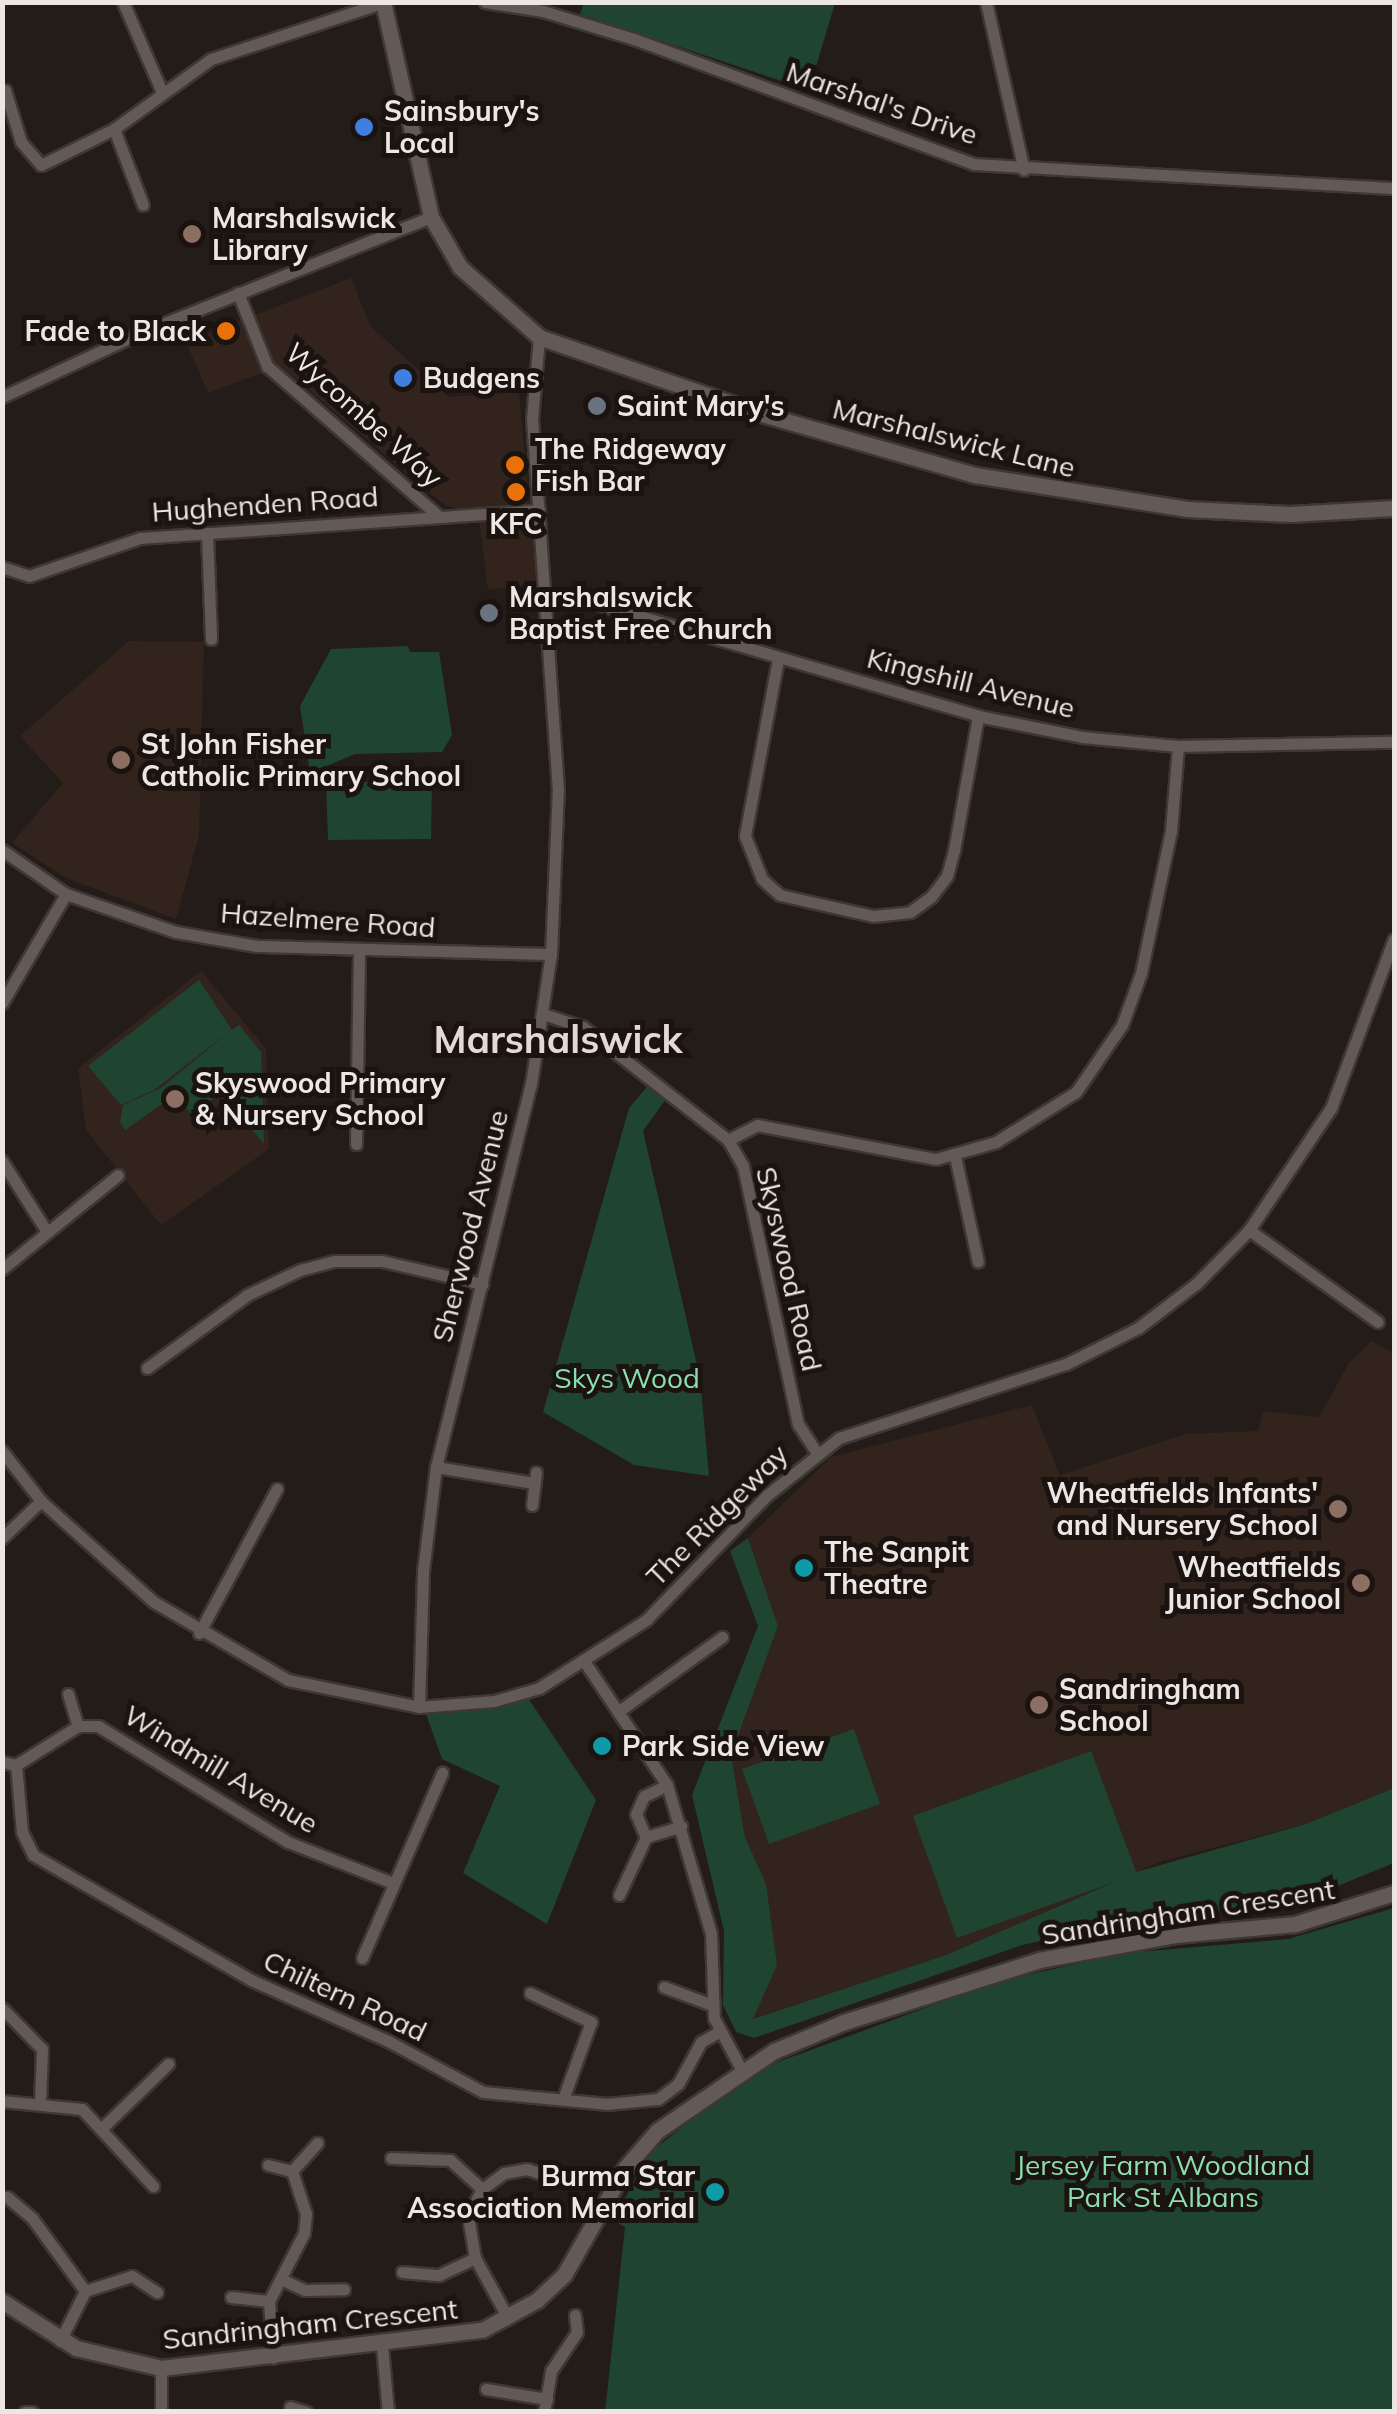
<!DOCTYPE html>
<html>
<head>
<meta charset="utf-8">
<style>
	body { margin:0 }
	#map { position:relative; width:1397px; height:2414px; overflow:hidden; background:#241c18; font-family:Mulish,sans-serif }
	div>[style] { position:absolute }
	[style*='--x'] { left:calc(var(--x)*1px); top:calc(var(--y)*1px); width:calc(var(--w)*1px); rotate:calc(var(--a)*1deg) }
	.built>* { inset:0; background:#32241d }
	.green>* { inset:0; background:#1f4430 }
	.roads { filter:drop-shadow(2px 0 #3e3835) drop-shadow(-2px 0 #3e3835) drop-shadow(0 2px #3e3835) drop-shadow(0 -2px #3e3835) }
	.street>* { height:11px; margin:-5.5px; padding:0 5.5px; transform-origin:5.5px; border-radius:5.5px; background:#635a55 }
	.secondary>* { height:15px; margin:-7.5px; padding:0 7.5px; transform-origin:7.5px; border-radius:7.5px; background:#635a55 }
	.dots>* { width:28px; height:28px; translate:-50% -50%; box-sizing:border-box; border:5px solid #1b130f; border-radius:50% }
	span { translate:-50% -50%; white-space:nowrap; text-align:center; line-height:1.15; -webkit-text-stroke:10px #1b130f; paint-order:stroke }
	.street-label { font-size:28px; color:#ede7e4 }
	.poi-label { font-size:28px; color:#ede7e4; font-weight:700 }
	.left { translate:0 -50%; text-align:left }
	.right { translate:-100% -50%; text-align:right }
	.park-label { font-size:28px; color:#8bdead }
	.district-label { font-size:38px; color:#e4d9d3; font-weight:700 }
	.frame { position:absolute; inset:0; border:5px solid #ede7e4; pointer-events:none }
</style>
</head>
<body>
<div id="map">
	<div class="built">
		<div style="clip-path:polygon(351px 278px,370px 326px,449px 397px,519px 392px,537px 584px,488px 590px,479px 520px,442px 503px,280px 366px,208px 393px,186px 342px)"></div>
		<div style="clip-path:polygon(129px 641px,204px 642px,199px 835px,176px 919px,66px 878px,12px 843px,63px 783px,20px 736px)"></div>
		<div style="clip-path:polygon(201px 971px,266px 1049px,269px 1149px,161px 1225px,86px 1130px,78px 1068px)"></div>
		<div style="clip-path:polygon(1372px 1341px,1394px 1354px,1394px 1788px,1306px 1824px,1159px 1862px,946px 1955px,752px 2019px,766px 1884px,745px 1837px,731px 1755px,778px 1626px,748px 1538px,831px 1457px,1032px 1405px,1060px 1475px,1186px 1434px,1258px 1431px,1263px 1411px,1319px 1417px,1349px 1363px)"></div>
	</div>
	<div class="green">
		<div style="clip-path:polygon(584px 3px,584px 2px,835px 3px,809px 90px,580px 14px)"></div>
		<div style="clip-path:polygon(408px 646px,410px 652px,439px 652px,452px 735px,442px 752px,355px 754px,310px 773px,300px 706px,331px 649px)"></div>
		<div style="clip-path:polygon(326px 782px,432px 782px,431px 839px,328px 840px)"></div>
		<div style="clip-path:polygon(199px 980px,232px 1030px,239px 1025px,261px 1052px,264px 1144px,226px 1098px,215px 1097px,191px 1114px,176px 1094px,125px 1130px,120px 1122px,123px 1105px,161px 1088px,230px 1031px,154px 1090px,121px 1105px,88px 1066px)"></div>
		<div style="clip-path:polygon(647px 1087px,666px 1099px,643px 1131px,700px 1378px,709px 1476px,634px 1465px,543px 1412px,629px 1108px)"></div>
		<div style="clip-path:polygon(748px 1538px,778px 1626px,731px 1755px,745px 1837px,766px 1884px,777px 1965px,753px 2019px,946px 1955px,1112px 1883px,957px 1938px,913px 1816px,1091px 1751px,1136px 1872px,1306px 1824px,1394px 1788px,1394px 1863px,1325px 1891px,1254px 1907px,1143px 1919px,1022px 1945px,754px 2038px,736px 2032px,723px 2005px,724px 1931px,692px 1795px,758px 1626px,730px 1551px)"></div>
		<div style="clip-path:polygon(528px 1698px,596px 1800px,547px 1924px,463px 1873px,500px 1786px,442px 1759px,425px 1711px)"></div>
		<div style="clip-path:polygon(854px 1729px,880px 1804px,769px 1844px,742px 1769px)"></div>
		<div style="clip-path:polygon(1394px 1908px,1394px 2411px,605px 2412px,625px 2227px,614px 2221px,646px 2156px,731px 2088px,778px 2062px,999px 1981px,1126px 1953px,1288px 1939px)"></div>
	</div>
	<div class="roads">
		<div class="street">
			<div style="--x:123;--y:2;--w:98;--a:66.6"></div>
			<div style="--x:485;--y:2;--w:59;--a:8.8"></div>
			<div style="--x:543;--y:11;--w:95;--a:17.1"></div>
			<div style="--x:634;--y:39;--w:362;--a:20.2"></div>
			<div style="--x:974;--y:164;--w:421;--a:3.3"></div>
			<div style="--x:986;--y:2;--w:172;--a:77.3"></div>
			<div style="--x:5;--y:90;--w:54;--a:72.9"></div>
			<div style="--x:21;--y:142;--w:30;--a:49"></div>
			<div style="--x:41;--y:165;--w:81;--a:-26.3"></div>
			<div style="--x:114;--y:129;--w:120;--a:-35.8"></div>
			<div style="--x:211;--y:59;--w:182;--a:-18.2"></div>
			<div style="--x:114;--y:129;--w:81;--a:69.1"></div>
			<div style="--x:238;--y:293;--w:79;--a:68.3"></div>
			<div style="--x:267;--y:366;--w:226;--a:41.2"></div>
			<div style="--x:2;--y:397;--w:154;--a:-24.9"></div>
			<div style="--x:142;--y:332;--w:311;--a:-21.7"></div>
			<div style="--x:207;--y:533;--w:106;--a:87.8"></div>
			<div style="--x:2;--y:567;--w:28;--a:18"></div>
			<div style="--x:29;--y:576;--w:117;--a:-18.9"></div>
			<div style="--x:140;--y:538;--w:400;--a:-4"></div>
			<div style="--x:546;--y:595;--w:22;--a:0"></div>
			<div style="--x:568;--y:595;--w:427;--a:16.4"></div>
			<div style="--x:978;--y:716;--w:106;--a:11.4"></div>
			<div style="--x:1082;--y:737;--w:96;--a:5.4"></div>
			<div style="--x:1178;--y:746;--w:216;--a:-1.1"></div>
			<div style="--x:778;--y:659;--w:180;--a:100.6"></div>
			<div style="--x:745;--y:836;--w:46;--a:68.4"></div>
			<div style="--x:762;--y:879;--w:24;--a:42"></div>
			<div style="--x:780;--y:895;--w:95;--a:12.7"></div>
			<div style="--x:873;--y:916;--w:37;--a:-6"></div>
			<div style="--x:910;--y:912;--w:26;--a:-36"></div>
			<div style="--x:931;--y:897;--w:26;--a:-53"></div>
			<div style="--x:947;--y:876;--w:27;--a:-75"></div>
			<div style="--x:954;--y:850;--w:136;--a:-79.8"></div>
			<div style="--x:2;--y:850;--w:78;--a:34.5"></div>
			<div style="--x:66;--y:894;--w:116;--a:19.1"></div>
			<div style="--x:176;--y:932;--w:82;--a:9.8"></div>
			<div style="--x:257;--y:946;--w:294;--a:1.6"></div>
			<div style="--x:2;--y:1003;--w:126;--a:-59.6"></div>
			<div style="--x:543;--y:1014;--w:42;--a:18"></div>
			<div style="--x:583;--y:1027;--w:184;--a:37.9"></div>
			<div style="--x:728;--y:1140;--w:30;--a:60"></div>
			<div style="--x:743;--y:1166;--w:264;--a:78"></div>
			<div style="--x:798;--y:1424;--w:33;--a:57"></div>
			<div style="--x:728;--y:1140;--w:33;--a:-27"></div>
			<div style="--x:757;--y:1125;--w:182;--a:10.8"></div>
			<div style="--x:936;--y:1159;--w:62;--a:-15.8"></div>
			<div style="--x:996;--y:1142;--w:94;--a:-32"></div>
			<div style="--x:1076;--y:1092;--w:81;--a:-55.5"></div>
			<div style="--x:1122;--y:1025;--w:55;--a:-69.9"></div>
			<div style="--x:1141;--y:973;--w:145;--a:-78.1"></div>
			<div style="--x:1171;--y:831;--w:85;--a:-85.3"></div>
			<div style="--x:356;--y:1144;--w:194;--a:-89.1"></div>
			<div style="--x:955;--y:1156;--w:108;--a:77.8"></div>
			<div style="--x:2;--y:1161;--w:84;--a:57.6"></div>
			<div style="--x:1249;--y:1230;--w:158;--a:35.5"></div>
			<div style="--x:2;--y:1269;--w:149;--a:-39"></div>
			<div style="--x:147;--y:1368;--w:124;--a:-36.1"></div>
			<div style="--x:247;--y:1295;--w:59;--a:-25.3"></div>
			<div style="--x:300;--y:1270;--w:35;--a:-15"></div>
			<div style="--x:334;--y:1261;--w:48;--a:0"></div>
			<div style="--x:382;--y:1261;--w:103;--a:13"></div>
			<div style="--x:2;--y:1451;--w:63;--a:52"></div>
			<div style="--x:41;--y:1501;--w:152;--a:41.8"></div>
			<div style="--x:154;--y:1602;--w:155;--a:30.2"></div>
			<div style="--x:288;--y:1680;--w:134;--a:11.6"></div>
			<div style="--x:419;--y:1707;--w:75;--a:-4.6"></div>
			<div style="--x:494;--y:1701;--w:47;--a:-16.1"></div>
			<div style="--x:539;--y:1688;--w:127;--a:-32.4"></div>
			<div style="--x:646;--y:1620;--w:173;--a:-45.9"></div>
			<div style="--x:766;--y:1496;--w:93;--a:-38.5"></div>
			<div style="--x:839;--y:1438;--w:239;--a:-18.1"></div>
			<div style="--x:1066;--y:1364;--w:80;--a:-26.6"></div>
			<div style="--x:1138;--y:1328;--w:74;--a:-37.3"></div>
			<div style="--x:1197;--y:1283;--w:74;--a:-45.5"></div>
			<div style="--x:1249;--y:1230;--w:147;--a:-56.1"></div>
			<div style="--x:1331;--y:1108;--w:180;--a:-69.6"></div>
			<div style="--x:436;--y:1467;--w:99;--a:9.3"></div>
			<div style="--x:532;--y:1505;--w:33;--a:-83"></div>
			<div style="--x:2;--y:1538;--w:54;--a:-43.5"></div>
			<div style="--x:199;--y:1633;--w:164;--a:-61.6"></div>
			<div style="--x:586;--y:1664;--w:146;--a:56.2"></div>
			<div style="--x:667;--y:1785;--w:155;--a:73.5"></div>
			<div style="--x:711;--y:1934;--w:84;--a:88"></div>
			<div style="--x:714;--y:2018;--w:58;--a:62.1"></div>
			<div style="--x:68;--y:1694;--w:34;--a:73"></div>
			<div style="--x:419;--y:1707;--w:136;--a:-88.3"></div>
			<div style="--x:423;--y:1571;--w:105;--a:-82.9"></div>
			<div style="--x:436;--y:1467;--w:395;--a:-76.1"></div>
			<div style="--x:531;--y:1084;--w:132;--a:-81.3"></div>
			<div style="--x:551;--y:954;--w:164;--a:-87.6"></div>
			<div style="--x:558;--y:790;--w:372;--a:-94"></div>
			<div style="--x:532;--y:419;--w:82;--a:-85.1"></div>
			<div style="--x:619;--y:1711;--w:127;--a:-35.7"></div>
			<div style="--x:2;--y:1762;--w:14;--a:12"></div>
			<div style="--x:16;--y:1765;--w:73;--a:-32.2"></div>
			<div style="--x:78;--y:1726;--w:20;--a:0"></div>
			<div style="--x:98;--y:1726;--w:223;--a:31.4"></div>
			<div style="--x:288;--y:1842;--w:113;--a:21.3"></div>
			<div style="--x:16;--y:1765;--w:67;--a:84.9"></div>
			<div style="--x:22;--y:1832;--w:25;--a:64"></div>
			<div style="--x:33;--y:1855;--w:251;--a:29.8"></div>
			<div style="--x:251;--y:1980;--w:150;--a:24"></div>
			<div style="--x:388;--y:2041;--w:108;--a:28.2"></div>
			<div style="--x:483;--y:2092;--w:125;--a:5.5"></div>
			<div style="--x:607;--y:2104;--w:51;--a:-5.6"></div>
			<div style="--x:658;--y:2099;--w:25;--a:-37"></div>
			<div style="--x:678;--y:2084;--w:48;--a:-61.3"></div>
			<div style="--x:701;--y:2042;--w:20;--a:-30"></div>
			<div style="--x:667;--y:1785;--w:25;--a:154"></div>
			<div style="--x:644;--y:1796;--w:20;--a:114"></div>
			<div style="--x:636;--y:1814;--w:25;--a:67"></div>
			<div style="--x:646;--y:1837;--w:37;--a:-17"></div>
			<div style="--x:619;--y:1895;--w:64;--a:-65"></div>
			<div style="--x:362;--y:1958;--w:202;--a:-66.6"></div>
			<div style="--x:664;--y:1987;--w:51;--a:20.6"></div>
			<div style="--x:530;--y:1993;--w:68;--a:25.4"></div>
			<div style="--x:591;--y:2022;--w:82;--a:110"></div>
			<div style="--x:2;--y:2008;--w:57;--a:45.7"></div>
			<div style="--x:42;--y:2049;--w:54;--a:92.1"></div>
			<div style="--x:2;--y:2101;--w:80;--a:5.7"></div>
			<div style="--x:82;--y:2109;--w:105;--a:47.3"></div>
			<div style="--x:103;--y:2127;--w:91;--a:-44.1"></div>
			<div style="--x:391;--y:2158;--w:59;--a:1.9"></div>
			<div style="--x:450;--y:2160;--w:43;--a:42.2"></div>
			<div style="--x:268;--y:2165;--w:25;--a:14"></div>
			<div style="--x:292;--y:2171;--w:45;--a:72"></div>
			<div style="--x:306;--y:2214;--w:19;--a:96"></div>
			<div style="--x:304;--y:2233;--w:76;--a:117.2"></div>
			<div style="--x:269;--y:2301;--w:57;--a:86"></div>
			<div style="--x:292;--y:2171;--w:38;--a:-48"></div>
			<div style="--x:7;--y:2197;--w:33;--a:40"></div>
			<div style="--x:32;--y:2218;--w:90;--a:54"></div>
			<div style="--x:402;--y:2272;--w:37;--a:5"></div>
			<div style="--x:439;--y:2275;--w:40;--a:-25"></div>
			<div style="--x:281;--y:2279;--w:26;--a:25"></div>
			<div style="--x:305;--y:2290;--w:39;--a:-1"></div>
			<div style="--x:231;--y:2297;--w:38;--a:6"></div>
			<div style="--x:508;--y:2318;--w:68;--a:-118.8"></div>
			<div style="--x:475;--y:2258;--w:43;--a:-99.5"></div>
			<div style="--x:468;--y:2216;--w:30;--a:-63"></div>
			<div style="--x:482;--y:2189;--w:27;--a:-36"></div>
			<div style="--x:504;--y:2173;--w:23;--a:-10"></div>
			<div style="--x:527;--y:2169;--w:38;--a:18"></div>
			<div style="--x:60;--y:2341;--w:56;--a:-63.4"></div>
			<div style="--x:85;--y:2291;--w:49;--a:-17.7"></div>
			<div style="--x:132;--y:2276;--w:30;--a:33"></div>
			<div style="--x:382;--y:2346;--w:66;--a:84.8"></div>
			<div style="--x:161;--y:2368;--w:44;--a:90"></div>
			<div style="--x:486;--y:2389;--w:62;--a:9.3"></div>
			<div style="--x:290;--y:2407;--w:17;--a:17"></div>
			<div style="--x:25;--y:2412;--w:7;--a:0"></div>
			<div style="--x:544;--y:2412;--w:42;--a:-80.3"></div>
			<div style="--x:551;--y:2371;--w:47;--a:-56.3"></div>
			<div style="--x:577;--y:2332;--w:17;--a:-97"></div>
		</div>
		<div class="secondary">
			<div style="--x:383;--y:2;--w:220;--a:77.4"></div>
			<div style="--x:431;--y:217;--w:58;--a:59.9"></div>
			<div style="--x:460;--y:267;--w:106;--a:41.5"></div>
			<div style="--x:539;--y:337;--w:236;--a:19"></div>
			<div style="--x:762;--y:414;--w:222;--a:16"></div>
			<div style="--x:975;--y:475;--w:215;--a:9.1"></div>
			<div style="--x:1187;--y:509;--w:103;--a:2.8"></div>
			<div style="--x:1290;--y:514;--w:104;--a:-3.3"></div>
			<div style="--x:2;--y:2301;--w:88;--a:32.4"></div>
			<div style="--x:76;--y:2348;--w:87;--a:13.2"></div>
			<div style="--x:161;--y:2368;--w:323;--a:-6.8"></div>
			<div style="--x:482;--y:2330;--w:63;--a:-28.6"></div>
			<div style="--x:537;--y:2300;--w:37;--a:-43"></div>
			<div style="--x:564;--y:2275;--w:123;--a:-60.3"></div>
			<div style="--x:625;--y:2168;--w:49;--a:-49.1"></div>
			<div style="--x:657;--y:2131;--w:142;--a:-34.4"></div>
			<div style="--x:774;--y:2051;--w:76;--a:-22.5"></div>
			<div style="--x:844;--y:2022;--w:205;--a:-17.6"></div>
			<div style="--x:1039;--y:1960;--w:138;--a:-10.4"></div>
			<div style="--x:1175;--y:1935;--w:121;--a:-5.2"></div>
			<div style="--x:1295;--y:1924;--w:104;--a:-17.4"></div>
		</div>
	</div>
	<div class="dots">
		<div style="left:364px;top:127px;background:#3f7fe0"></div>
		<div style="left:192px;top:234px;background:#8d6e63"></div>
		<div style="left:226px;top:331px;background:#e8710a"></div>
		<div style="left:403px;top:378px;background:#3f7fe0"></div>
		<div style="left:597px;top:406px;background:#6b7280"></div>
		<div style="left:515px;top:465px;background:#e8710a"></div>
		<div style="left:516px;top:492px;background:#e8710a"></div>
		<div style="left:489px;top:613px;background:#6b7280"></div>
		<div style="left:121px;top:760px;background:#8d6e63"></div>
		<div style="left:175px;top:1099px;background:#8d6e63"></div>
		<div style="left:1338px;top:1509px;background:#8d6e63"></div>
		<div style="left:804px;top:1568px;background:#0f9aa8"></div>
		<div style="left:1361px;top:1583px;background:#8d6e63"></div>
		<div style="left:1039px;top:1705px;background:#8d6e63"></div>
		<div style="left:602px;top:1746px;background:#0f9aa8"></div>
		<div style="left:715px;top:2192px;background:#0f9aa8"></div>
	</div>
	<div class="street-label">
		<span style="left:882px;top:103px;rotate:19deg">Marshal's Drive</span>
		<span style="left:364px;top:415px;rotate:42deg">Wycombe Way</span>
		<span style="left:954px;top:438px;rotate:14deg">Marshalswick Lane</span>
		<span style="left:265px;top:504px;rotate:-4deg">Hughenden Road</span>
		<span style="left:971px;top:683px;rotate:14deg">Kingshill Avenue</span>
		<span style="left:328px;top:920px;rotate:4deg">Hazelmere Road</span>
		<span style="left:470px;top:1226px;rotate:-76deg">Sherwood Avenue</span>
		<span style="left:789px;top:1269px;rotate:77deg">Skyswood Road</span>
		<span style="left:717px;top:1515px;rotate:-45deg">The Ridgeway</span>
		<span style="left:221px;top:1769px;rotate:31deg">Windmill Avenue</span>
		<span style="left:1188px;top:1912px;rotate:-9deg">Sandringham Crescent</span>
		<span style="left:345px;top:1996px;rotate:25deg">Chiltern Road</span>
		<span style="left:310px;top:2324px;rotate:-6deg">Sandringham Crescent</span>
	</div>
	<div class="poi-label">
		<span class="left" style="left:384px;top:127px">Sainsbury's<br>Local</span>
		<span class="left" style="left:212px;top:234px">Marshalswick<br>Library</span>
		<span class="right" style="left:206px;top:331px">Fade to Black</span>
		<span class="left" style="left:423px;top:378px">Budgens</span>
		<span class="left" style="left:617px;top:406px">Saint Mary's</span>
		<span class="left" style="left:535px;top:465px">The Ridgeway<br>Fish Bar</span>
		<span style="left:516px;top:524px">KFC</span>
		<span class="left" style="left:509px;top:613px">Marshalswick<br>Baptist Free Church</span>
		<span class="left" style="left:141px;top:760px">St John Fisher<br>Catholic Primary School</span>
		<span class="left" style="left:195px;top:1099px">Skyswood Primary<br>&amp; Nursery School</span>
		<span class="right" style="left:1318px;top:1509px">Wheatfields Infants'<br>and Nursery School</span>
		<span class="left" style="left:824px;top:1568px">The Sanpit<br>Theatre</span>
		<span class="right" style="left:1341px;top:1583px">Wheatfields<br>Junior School</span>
		<span class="left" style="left:1059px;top:1705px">Sandringham<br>School</span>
		<span class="left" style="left:622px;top:1746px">Park Side View</span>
		<span class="right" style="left:695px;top:2192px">Burma Star<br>Association Memorial</span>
	</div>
	<div class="park-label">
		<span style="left:627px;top:1378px">Skys Wood</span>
		<span style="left:1163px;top:2181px">Jersey Farm Woodland<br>Park St Albans</span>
	</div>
	<div class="district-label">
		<span style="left:558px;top:1040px">Marshalswick</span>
	</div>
	<div class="frame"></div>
</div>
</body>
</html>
